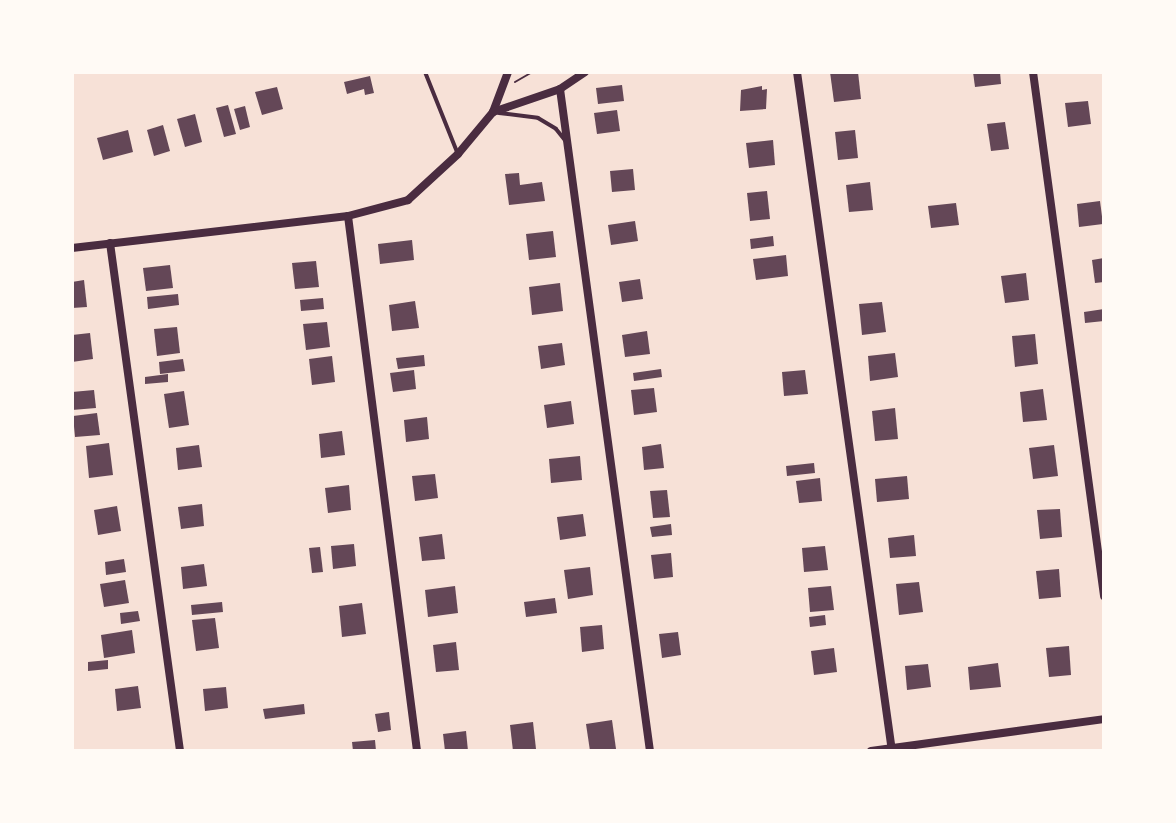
<!DOCTYPE html>
<html>
<head>
<meta charset="utf-8">
<style>
	body { margin:0 }
	#map { position:relative; width:1176px; height:823px; overflow:hidden; background:#f7e1d7; font-family:Overpass,sans-serif }
	div>[style] { position:absolute }
	[style*='--x'] { left:calc(var(--x)*1px); top:calc(var(--y)*1px); width:calc(var(--w)*1px); rotate:calc(var(--a)*1deg) }
	.building>* { inset:0; background:#644757 }
	.path>* { height:2px; margin:-1px; padding:0 1px; transform-origin:1px; border-radius:1px; background:#4a2c40 }
	.service>* { height:4px; margin:-2px; padding:0 2px; transform-origin:2px; border-radius:2px; background:#4a2c40 }
	.minor>* { height:8px; margin:-4px; padding:0 4px; transform-origin:4px; border-radius:4px; background:#4a2c40 }
	span { translate:-50% -50%; white-space:nowrap; text-align:center; line-height:1.15; -webkit-text-stroke:6px #fffaf5; paint-order:stroke }
	.frame { position:absolute; inset:0; border:74px solid #fffaf5; pointer-events:none }
</style>
</head>
<body>
<div id="map">
	<div class="building">
		<div style="clip-path:polygon(830px 72px,858px 72px,861px 99px,834px 102px)"></div>
		<div style="clip-path:polygon(973px 72px,1000px 72px,1001px 84px,975px 87px)"></div>
		<div style="clip-path:polygon(370px 76px,374px 93px,365px 95px,364px 89px,347px 94px,344px 82px)"></div>
		<div style="clip-path:polygon(622px 85px,624px 101px,598px 104px,596px 88px)"></div>
		<div style="clip-path:polygon(762px 86px,762px 90px,767px 89px,766px 109px,740px 111px,741px 90px)"></div>
		<div style="clip-path:polygon(277px 87px,283px 109px,262px 115px,255px 92px)"></div>
		<div style="clip-path:polygon(1088px 101px,1091px 124px,1068px 127px,1065px 103px)"></div>
		<div style="clip-path:polygon(228px 105px,236px 134px,224px 137px,216px 108px)"></div>
		<div style="clip-path:polygon(245px 106px,250px 127px,240px 130px,234px 109px)"></div>
		<div style="clip-path:polygon(617px 110px,620px 131px,597px 134px,594px 113px)"></div>
		<div style="clip-path:polygon(195px 114px,202px 142px,185px 147px,177px 119px)"></div>
		<div style="clip-path:polygon(1005px 122px,1009px 149px,991px 151px,987px 124px)"></div>
		<div style="clip-path:polygon(163px 125px,170px 151px,154px 156px,147px 130px)"></div>
		<div style="clip-path:polygon(128px 130px,133px 152px,103px 160px,97px 138px)"></div>
		<div style="clip-path:polygon(855px 130px,858px 158px,838px 160px,835px 132px)"></div>
		<div style="clip-path:polygon(773px 140px,775px 165px,749px 168px,746px 143px)"></div>
		<div style="clip-path:polygon(633px 169px,635px 190px,612px 192px,610px 171px)"></div>
		<div style="clip-path:polygon(519px 173px,520px 185px,542px 182px,545px 201px,509px 205px,505px 174px)"></div>
		<div style="clip-path:polygon(870px 182px,873px 210px,849px 212px,846px 185px)"></div>
		<div style="clip-path:polygon(767px 191px,770px 219px,750px 221px,747px 193px)"></div>
		<div style="clip-path:polygon(1100px 201px,1103px 224px,1079px 227px,1077px 204px)"></div>
		<div style="clip-path:polygon(956px 203px,959px 225px,931px 228px,928px 206px)"></div>
		<div style="clip-path:polygon(635px 221px,638px 241px,611px 245px,608px 225px)"></div>
		<div style="clip-path:polygon(553px 231px,556px 257px,529px 260px,526px 234px)"></div>
		<div style="clip-path:polygon(773px 236px,774px 246px,751px 249px,750px 239px)"></div>
		<div style="clip-path:polygon(412px 240px,414px 260px,380px 264px,378px 244px)"></div>
		<div style="clip-path:polygon(786px 255px,788px 276px,756px 280px,753px 259px)"></div>
		<div style="clip-path:polygon(1104px 258px,1104px 282px,1095px 283px,1092px 260px)"></div>
		<div style="clip-path:polygon(316px 261px,319px 287px,295px 289px,292px 263px)"></div>
		<div style="clip-path:polygon(170px 265px,173px 288px,146px 291px,143px 268px)"></div>
		<div style="clip-path:polygon(1026px 273px,1029px 300px,1005px 303px,1001px 276px)"></div>
		<div style="clip-path:polygon(640px 279px,643px 299px,622px 302px,619px 282px)"></div>
		<div style="clip-path:polygon(84px 280px,87px 307px,72px 308px,72px 282px)"></div>
		<div style="clip-path:polygon(560px 283px,563px 311px,532px 315px,529px 287px)"></div>
		<div style="clip-path:polygon(178px 294px,179px 305px,148px 309px,147px 297px)"></div>
		<div style="clip-path:polygon(323px 298px,324px 309px,301px 311px,300px 300px)"></div>
		<div style="clip-path:polygon(415px 301px,419px 328px,392px 331px,389px 305px)"></div>
		<div style="clip-path:polygon(882px 302px,886px 332px,862px 335px,859px 304px)"></div>
		<div style="clip-path:polygon(1104px 309px,1104px 321px,1085px 323px,1084px 312px)"></div>
		<div style="clip-path:polygon(327px 322px,330px 347px,306px 350px,303px 324px)"></div>
		<div style="clip-path:polygon(177px 327px,180px 353px,157px 356px,154px 329px)"></div>
		<div style="clip-path:polygon(647px 331px,650px 354px,625px 357px,622px 335px)"></div>
		<div style="clip-path:polygon(90px 333px,93px 359px,72px 362px,72px 335px)"></div>
		<div style="clip-path:polygon(1035px 334px,1038px 364px,1015px 367px,1012px 336px)"></div>
		<div style="clip-path:polygon(562px 343px,565px 365px,541px 369px,538px 346px)"></div>
		<div style="clip-path:polygon(895px 353px,898px 377px,870px 381px,868px 356px)"></div>
		<div style="clip-path:polygon(424px 355px,425px 366px,398px 369px,396px 358px)"></div>
		<div style="clip-path:polygon(332px 356px,335px 382px,312px 385px,309px 359px)"></div>
		<div style="clip-path:polygon(183px 359px,185px 371px,160px 374px,159px 362px)"></div>
		<div style="clip-path:polygon(661px 369px,662px 377px,634px 381px,633px 373px)"></div>
		<div style="clip-path:polygon(414px 370px,416px 389px,393px 392px,390px 373px)"></div>
		<div style="clip-path:polygon(805px 370px,808px 394px,784px 396px,782px 372px)"></div>
		<div style="clip-path:polygon(168px 374px,168px 382px,145px 384px,145px 377px)"></div>
		<div style="clip-path:polygon(654px 388px,657px 412px,634px 415px,631px 390px)"></div>
		<div style="clip-path:polygon(1043px 389px,1047px 420px,1023px 422px,1020px 392px)"></div>
		<div style="clip-path:polygon(94px 390px,96px 408px,72px 410px,72px 392px)"></div>
		<div style="clip-path:polygon(184px 391px,189px 425px,169px 428px,164px 394px)"></div>
		<div style="clip-path:polygon(571px 401px,574px 424px,547px 428px,544px 405px)"></div>
		<div style="clip-path:polygon(895px 408px,898px 439px,875px 441px,872px 411px)"></div>
		<div style="clip-path:polygon(97px 413px,100px 435px,75px 437px,73px 416px)"></div>
		<div style="clip-path:polygon(427px 417px,429px 439px,406px 442px,404px 420px)"></div>
		<div style="clip-path:polygon(342px 431px,345px 455px,321px 458px,319px 434px)"></div>
		<div style="clip-path:polygon(109px 443px,113px 475px,89px 478px,86px 446px)"></div>
		<div style="clip-path:polygon(661px 444px,664px 468px,644px 470px,642px 447px)"></div>
		<div style="clip-path:polygon(199px 445px,202px 467px,178px 470px,176px 448px)"></div>
		<div style="clip-path:polygon(1054px 445px,1058px 476px,1033px 479px,1029px 448px)"></div>
		<div style="clip-path:polygon(580px 456px,582px 480px,551px 483px,549px 459px)"></div>
		<div style="clip-path:polygon(814px 463px,815px 473px,787px 476px,786px 466px)"></div>
		<div style="clip-path:polygon(435px 474px,438px 498px,415px 501px,412px 476px)"></div>
		<div style="clip-path:polygon(907px 476px,909px 499px,877px 502px,875px 479px)"></div>
		<div style="clip-path:polygon(820px 478px,822px 501px,799px 503px,796px 481px)"></div>
		<div style="clip-path:polygon(349px 485px,351px 510px,328px 513px,325px 488px)"></div>
		<div style="clip-path:polygon(667px 490px,670px 517px,653px 518px,650px 491px)"></div>
		<div style="clip-path:polygon(202px 504px,204px 526px,181px 529px,178px 507px)"></div>
		<div style="clip-path:polygon(117px 506px,121px 531px,98px 535px,94px 510px)"></div>
		<div style="clip-path:polygon(1060px 509px,1062px 537px,1040px 539px,1037px 510px)"></div>
		<div style="clip-path:polygon(583px 514px,586px 536px,560px 540px,557px 517px)"></div>
		<div style="clip-path:polygon(671px 524px,672px 535px,652px 537px,650px 527px)"></div>
		<div style="clip-path:polygon(442px 534px,445px 559px,422px 561px,419px 537px)"></div>
		<div style="clip-path:polygon(914px 535px,916px 556px,890px 558px,888px 538px)"></div>
		<div style="clip-path:polygon(354px 544px,356px 566px,333px 569px,331px 546px)"></div>
		<div style="clip-path:polygon(825px 546px,828px 570px,804px 572px,802px 548px)"></div>
		<div style="clip-path:polygon(320px 547px,323px 572px,312px 573px,309px 548px)"></div>
		<div style="clip-path:polygon(671px 553px,673px 577px,654px 579px,651px 555px)"></div>
		<div style="clip-path:polygon(124px 559px,126px 572px,106px 575px,105px 562px)"></div>
		<div style="clip-path:polygon(204px 564px,207px 586px,183px 589px,181px 567px)"></div>
		<div style="clip-path:polygon(590px 567px,593px 595px,568px 599px,564px 570px)"></div>
		<div style="clip-path:polygon(1059px 569px,1061px 597px,1039px 599px,1036px 571px)"></div>
		<div style="clip-path:polygon(125px 580px,129px 603px,104px 607px,100px 584px)"></div>
		<div style="clip-path:polygon(919px 582px,923px 612px,899px 615px,896px 584px)"></div>
		<div style="clip-path:polygon(455px 586px,458px 613px,428px 617px,425px 590px)"></div>
		<div style="clip-path:polygon(831px 586px,834px 610px,810px 612px,808px 588px)"></div>
		<div style="clip-path:polygon(555px 598px,557px 613px,526px 617px,524px 602px)"></div>
		<div style="clip-path:polygon(222px 602px,223px 612px,192px 615px,191px 605px)"></div>
		<div style="clip-path:polygon(362px 603px,366px 634px,342px 637px,339px 606px)"></div>
		<div style="clip-path:polygon(138px 611px,140px 621px,121px 624px,120px 613px)"></div>
		<div style="clip-path:polygon(825px 615px,826px 625px,810px 627px,809px 617px)"></div>
		<div style="clip-path:polygon(215px 618px,219px 648px,196px 651px,192px 620px)"></div>
		<div style="clip-path:polygon(602px 625px,604px 649px,582px 652px,580px 627px)"></div>
		<div style="clip-path:polygon(132px 630px,135px 653px,104px 658px,101px 635px)"></div>
		<div style="clip-path:polygon(678px 632px,681px 655px,662px 658px,659px 634px)"></div>
		<div style="clip-path:polygon(456px 642px,459px 670px,436px 672px,433px 645px)"></div>
		<div style="clip-path:polygon(1069px 646px,1071px 675px,1049px 677px,1046px 648px)"></div>
		<div style="clip-path:polygon(834px 648px,837px 672px,814px 675px,811px 651px)"></div>
		<div style="clip-path:polygon(108px 660px,108px 669px,88px 671px,88px 662px)"></div>
		<div style="clip-path:polygon(998px 663px,1001px 687px,970px 690px,968px 667px)"></div>
		<div style="clip-path:polygon(928px 664px,931px 687px,907px 690px,905px 666px)"></div>
		<div style="clip-path:polygon(138px 686px,141px 708px,117px 711px,115px 689px)"></div>
		<div style="clip-path:polygon(226px 687px,228px 708px,205px 711px,203px 689px)"></div>
		<div style="clip-path:polygon(304px 704px,305px 714px,265px 719px,263px 709px)"></div>
		<div style="clip-path:polygon(389px 712px,391px 730px,378px 732px,375px 714px)"></div>
		<div style="clip-path:polygon(612px 720px,616px 749px,590px 751px,586px 724px)"></div>
		<div style="clip-path:polygon(533px 722px,536px 749px,513px 751px,510px 725px)"></div>
		<div style="clip-path:polygon(466px 731px,468px 751px,445px 751px,443px 734px)"></div>
		<div style="clip-path:polygon(375px 740px,376px 751px,353px 751px,352px 742px)"></div>
	</div>
	<div class="path">
		<div style="--x:515;--y:82;--w:20;--a:-30"></div>
	</div>
	<div class="service">
		<div style="--x:425;--y:72;--w:86;--a:68.2"></div>
		<div style="--x:499;--y:113;--w:39;--a:7"></div>
		<div style="--x:538;--y:118;--w:21;--a:31"></div>
		<div style="--x:556;--y:129;--w:14;--a:51"></div>
	</div>
	<div class="minor">
		<div style="--x:797;--y:72;--w:686;--a:82.04"></div>
		<div style="--x:1033;--y:72;--w:529;--a:82.28"></div>
		<div style="--x:560;--y:89;--w:668;--a:82.26"></div>
		<div style="--x:493;--y:112;--w:43;--a:-69.4"></div>
		<div style="--x:348;--y:216;--w:539;--a:82.65"></div>
		<div style="--x:110;--y:243;--w:513;--a:82.15"></div>
		<div style="--x:72;--y:248;--w:278;--a:-6.6"></div>
		<div style="--x:348;--y:216;--w:62;--a:-14.9"></div>
		<div style="--x:408;--y:200;--w:68;--a:-42.6"></div>
		<div style="--x:458;--y:154;--w:55;--a:-50.2"></div>
		<div style="--x:493;--y:112;--w:71;--a:-18.9"></div>
		<div style="--x:560;--y:89;--w:30;--a:-34"></div>
		<div style="--x:871;--y:751;--w:235;--a:-7.8"></div>
	</div>
	<div class="frame"></div>
</div>
</body>
</html>
